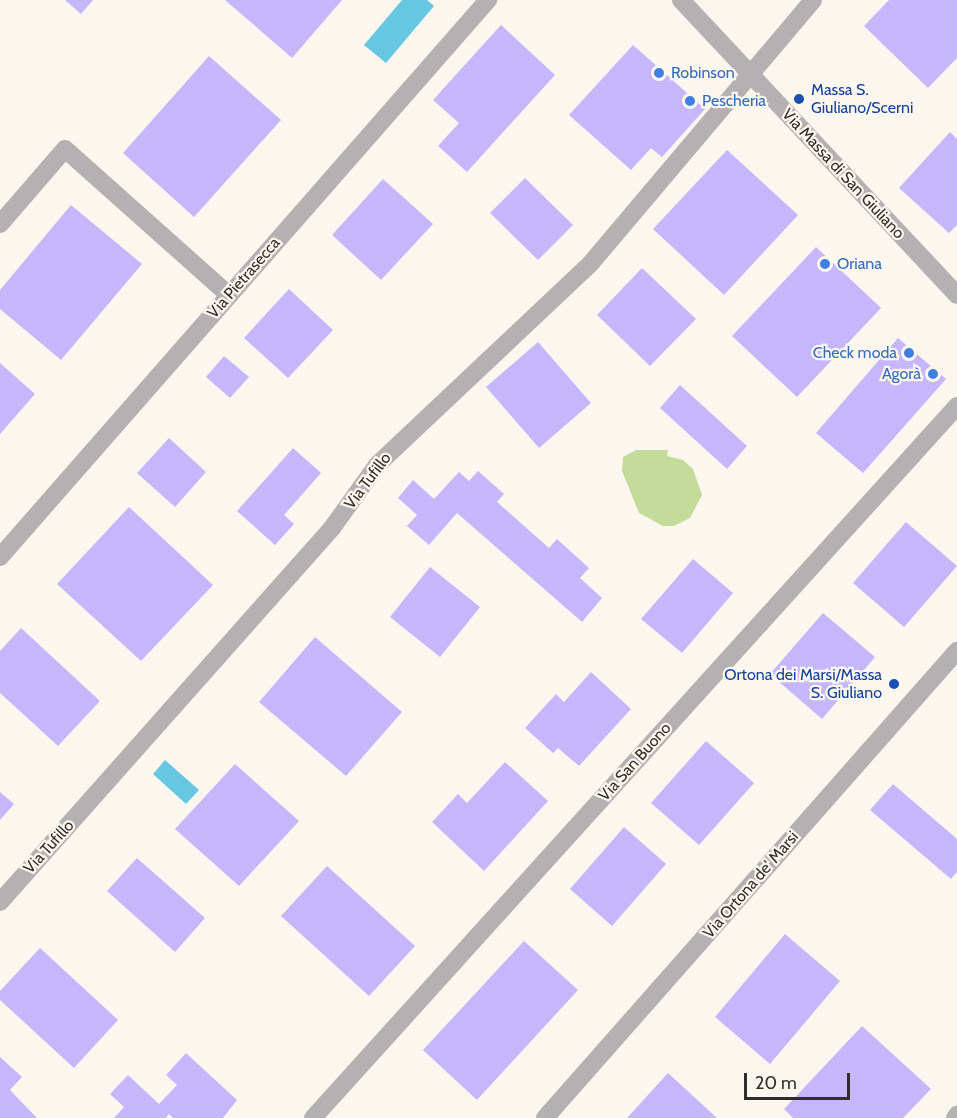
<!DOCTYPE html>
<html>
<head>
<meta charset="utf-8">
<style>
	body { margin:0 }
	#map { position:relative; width:957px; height:1118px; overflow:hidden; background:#fbf7ef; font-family:Cabin,sans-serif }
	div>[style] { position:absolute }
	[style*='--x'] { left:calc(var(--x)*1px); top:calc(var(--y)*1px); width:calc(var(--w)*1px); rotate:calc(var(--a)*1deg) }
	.green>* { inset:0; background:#c5db9a }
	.water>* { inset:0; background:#67c7e2 }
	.building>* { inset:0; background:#c6b7fc }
	.minor>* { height:18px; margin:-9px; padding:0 9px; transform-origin:9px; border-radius:9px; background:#b5b1b3 }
	.dots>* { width:16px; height:16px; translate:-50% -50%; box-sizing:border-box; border:3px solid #fbf7ef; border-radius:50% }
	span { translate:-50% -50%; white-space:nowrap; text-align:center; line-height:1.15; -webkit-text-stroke:4.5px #fbf7ef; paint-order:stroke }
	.shop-label { font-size:16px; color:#366cbe }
	.left { translate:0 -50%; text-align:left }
	.right { translate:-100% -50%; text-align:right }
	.transit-label { font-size:16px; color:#164399 }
	.street-label { font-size:16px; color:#302e2b }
	.scale { position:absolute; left:744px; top:1073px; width:106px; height:27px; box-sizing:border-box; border:3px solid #302e2b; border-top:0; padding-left:8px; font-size:18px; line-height:21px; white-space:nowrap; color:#302e2b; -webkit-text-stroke:4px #fbf7ef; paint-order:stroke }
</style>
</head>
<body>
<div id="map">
	<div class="green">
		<div style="clip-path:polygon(636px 450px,668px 450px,667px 456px,683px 460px,693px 469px,702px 495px,690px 518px,674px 526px,663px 526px,639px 513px,622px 471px,623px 457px)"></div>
	</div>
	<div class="water">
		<div style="clip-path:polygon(402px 0,427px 0,434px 6px,386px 63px,364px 45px)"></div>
		<div style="clip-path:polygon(165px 760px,199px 790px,186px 804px,153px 774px)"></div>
	</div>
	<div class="building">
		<div style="clip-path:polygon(65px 0,93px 0,81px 14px)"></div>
		<div style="clip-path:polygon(225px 0,342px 0,292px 58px)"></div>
		<div style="clip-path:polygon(889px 0,957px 0,957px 58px,928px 88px,864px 26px)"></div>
		<div style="clip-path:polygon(501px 25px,555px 75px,467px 172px,438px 146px,459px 123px,433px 100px)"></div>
		<div style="clip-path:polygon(633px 45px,705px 109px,662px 157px,651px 148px,631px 170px,569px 115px)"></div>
		<div style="clip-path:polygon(209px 56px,281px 120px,194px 217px,123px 153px)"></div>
		<div style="clip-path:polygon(950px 132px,957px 139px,957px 225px,949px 233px,899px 188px)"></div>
		<div style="clip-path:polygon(727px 150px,798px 215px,724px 295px,653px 229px)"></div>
		<div style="clip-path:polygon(525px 178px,573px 225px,538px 260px,490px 213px)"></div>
		<div style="clip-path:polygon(383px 179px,433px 224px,381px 280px,332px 235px)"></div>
		<div style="clip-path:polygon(71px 205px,142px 264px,61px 360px,0 309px,0 290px)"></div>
		<div style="clip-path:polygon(816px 247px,881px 308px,797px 397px,732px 336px)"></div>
		<div style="clip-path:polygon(642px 268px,696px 319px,650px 366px,597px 315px)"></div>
		<div style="clip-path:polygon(289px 289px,333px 330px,288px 378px,244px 338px)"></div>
		<div style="clip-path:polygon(898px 338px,946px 379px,863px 473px,816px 433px)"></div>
		<div style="clip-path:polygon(538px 342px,591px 403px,539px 448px,486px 387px)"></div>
		<div style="clip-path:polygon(224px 356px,249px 377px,230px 398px,206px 377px)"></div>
		<div style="clip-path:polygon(0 363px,35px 394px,0 434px)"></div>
		<div style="clip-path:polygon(680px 385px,747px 446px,727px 469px,660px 408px)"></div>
		<div style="clip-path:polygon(169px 438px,206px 472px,175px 507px,137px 473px)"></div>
		<div style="clip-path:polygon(293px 448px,321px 473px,284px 515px,294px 524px,275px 545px,237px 511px)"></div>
		<div style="clip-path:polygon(478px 471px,504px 494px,497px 502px,549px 548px,557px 539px,589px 568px,580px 578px,602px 598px,582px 622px,457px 513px,429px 545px,407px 526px,417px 515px,398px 498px,413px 480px,434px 499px,459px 472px,469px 481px)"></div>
		<div style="clip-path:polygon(129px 507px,213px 585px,141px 661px,57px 584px)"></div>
		<div style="clip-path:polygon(906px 522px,957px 566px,904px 627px,853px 583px)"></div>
		<div style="clip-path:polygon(693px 559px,733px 593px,682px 653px,641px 619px)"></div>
		<div style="clip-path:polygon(430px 567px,480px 607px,440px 657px,390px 617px)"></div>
		<div style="clip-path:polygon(823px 613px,875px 657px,822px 719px,770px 674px)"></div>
		<div style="clip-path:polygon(21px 628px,100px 701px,58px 746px,0 693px,0 651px)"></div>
		<div style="clip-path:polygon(315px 637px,402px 712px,346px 776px,259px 702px)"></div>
		<div style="clip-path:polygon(591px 672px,631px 709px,579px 766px,558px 748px,553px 753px,525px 728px,556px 694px,564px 702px)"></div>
		<div style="clip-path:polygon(706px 741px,754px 783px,699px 845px,651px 803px)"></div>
		<div style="clip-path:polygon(505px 762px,548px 801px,484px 871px,432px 822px,458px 794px,467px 803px)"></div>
		<div style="clip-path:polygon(235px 764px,299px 821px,239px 886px,175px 829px)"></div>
		<div style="clip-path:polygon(893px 784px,957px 839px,957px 872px,951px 879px,870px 810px)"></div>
		<div style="clip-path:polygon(0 792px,14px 804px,0 820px)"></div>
		<div style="clip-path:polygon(624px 827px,666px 864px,612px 926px,570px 889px)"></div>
		<div style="clip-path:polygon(137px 858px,205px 918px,175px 952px,107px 891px)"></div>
		<div style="clip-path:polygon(327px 866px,415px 946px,369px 996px,281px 916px)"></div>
		<div style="clip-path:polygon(785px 934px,840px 981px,770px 1064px,715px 1017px)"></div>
		<div style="clip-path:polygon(524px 941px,578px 990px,477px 1100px,423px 1050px)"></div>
		<div style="clip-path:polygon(40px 948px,118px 1020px,74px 1068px,0 1000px,0 991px)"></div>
		<div style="clip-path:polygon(862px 1026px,931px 1089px,903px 1118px,793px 1118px,784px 1109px)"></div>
		<div style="clip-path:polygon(186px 1053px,237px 1100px,223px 1118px,173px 1118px,169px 1114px,166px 1118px,114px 1118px,124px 1107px,110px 1094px,128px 1075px,159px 1104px,177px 1085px,166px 1075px)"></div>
		<div style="clip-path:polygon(0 1057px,22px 1077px,10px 1090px,37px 1118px,0 1118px)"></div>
		<div style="clip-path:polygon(668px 1073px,717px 1118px,627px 1118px)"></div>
	</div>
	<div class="minor">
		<div style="--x:681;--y:0;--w:404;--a:46.9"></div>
		<div style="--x:0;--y:224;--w:99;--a:-49.1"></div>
		<div style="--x:65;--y:149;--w:220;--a:41.7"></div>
		<div style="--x:0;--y:557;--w:741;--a:-48.78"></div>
		<div style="--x:0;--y:902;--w:500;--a:-48.4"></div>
		<div style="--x:332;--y:528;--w:79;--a:-54.3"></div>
		<div style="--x:378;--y:464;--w:293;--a:-43.3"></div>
		<div style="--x:591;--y:263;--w:344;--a:-49.8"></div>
		<div style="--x:313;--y:1118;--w:960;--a:-47.87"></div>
		<div style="--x:545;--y:1118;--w:623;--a:-48.58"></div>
		<div style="--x:955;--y:1118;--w:4;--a:-56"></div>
	</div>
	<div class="dots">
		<div style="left:659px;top:73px;background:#3f7fe0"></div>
		<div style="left:799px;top:99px;background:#1a4fb4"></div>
		<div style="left:690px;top:101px;background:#3f7fe0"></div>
		<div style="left:825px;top:264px;background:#3f7fe0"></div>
		<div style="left:909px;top:353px;background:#3f7fe0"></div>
		<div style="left:933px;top:374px;background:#3f7fe0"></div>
		<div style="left:894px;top:684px;background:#1a4fb4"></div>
	</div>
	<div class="shop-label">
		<span class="left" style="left:671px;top:73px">Robinson</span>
		<span class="left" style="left:702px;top:101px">Pescheria</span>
		<span class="left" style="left:837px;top:264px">Oriana</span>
		<span class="right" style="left:897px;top:353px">Check moda</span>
		<span class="right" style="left:921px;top:374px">Agorà</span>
	</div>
	<div class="transit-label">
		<span class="left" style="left:811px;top:99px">Massa S.<br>Giuliano/Scerni</span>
		<span class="right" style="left:882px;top:684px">Ortona dei Marsi/Massa<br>S. Giuliano</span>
	</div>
	<div class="street-label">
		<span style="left:843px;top:174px;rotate:47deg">Via Massa di San Giuliano</span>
		<span style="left:244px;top:278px;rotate:-49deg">Via Pietrasecca</span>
		<span style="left:368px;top:481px;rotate:-53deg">Via Tufillo</span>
		<span style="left:635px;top:762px;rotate:-48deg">Via San Buono</span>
		<span style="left:49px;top:847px;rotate:-48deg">Via Tufillo</span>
		<span style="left:751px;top:885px;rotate:-49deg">Via Ortona de' Marsi</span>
	</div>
	<div class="scale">20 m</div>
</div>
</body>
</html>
